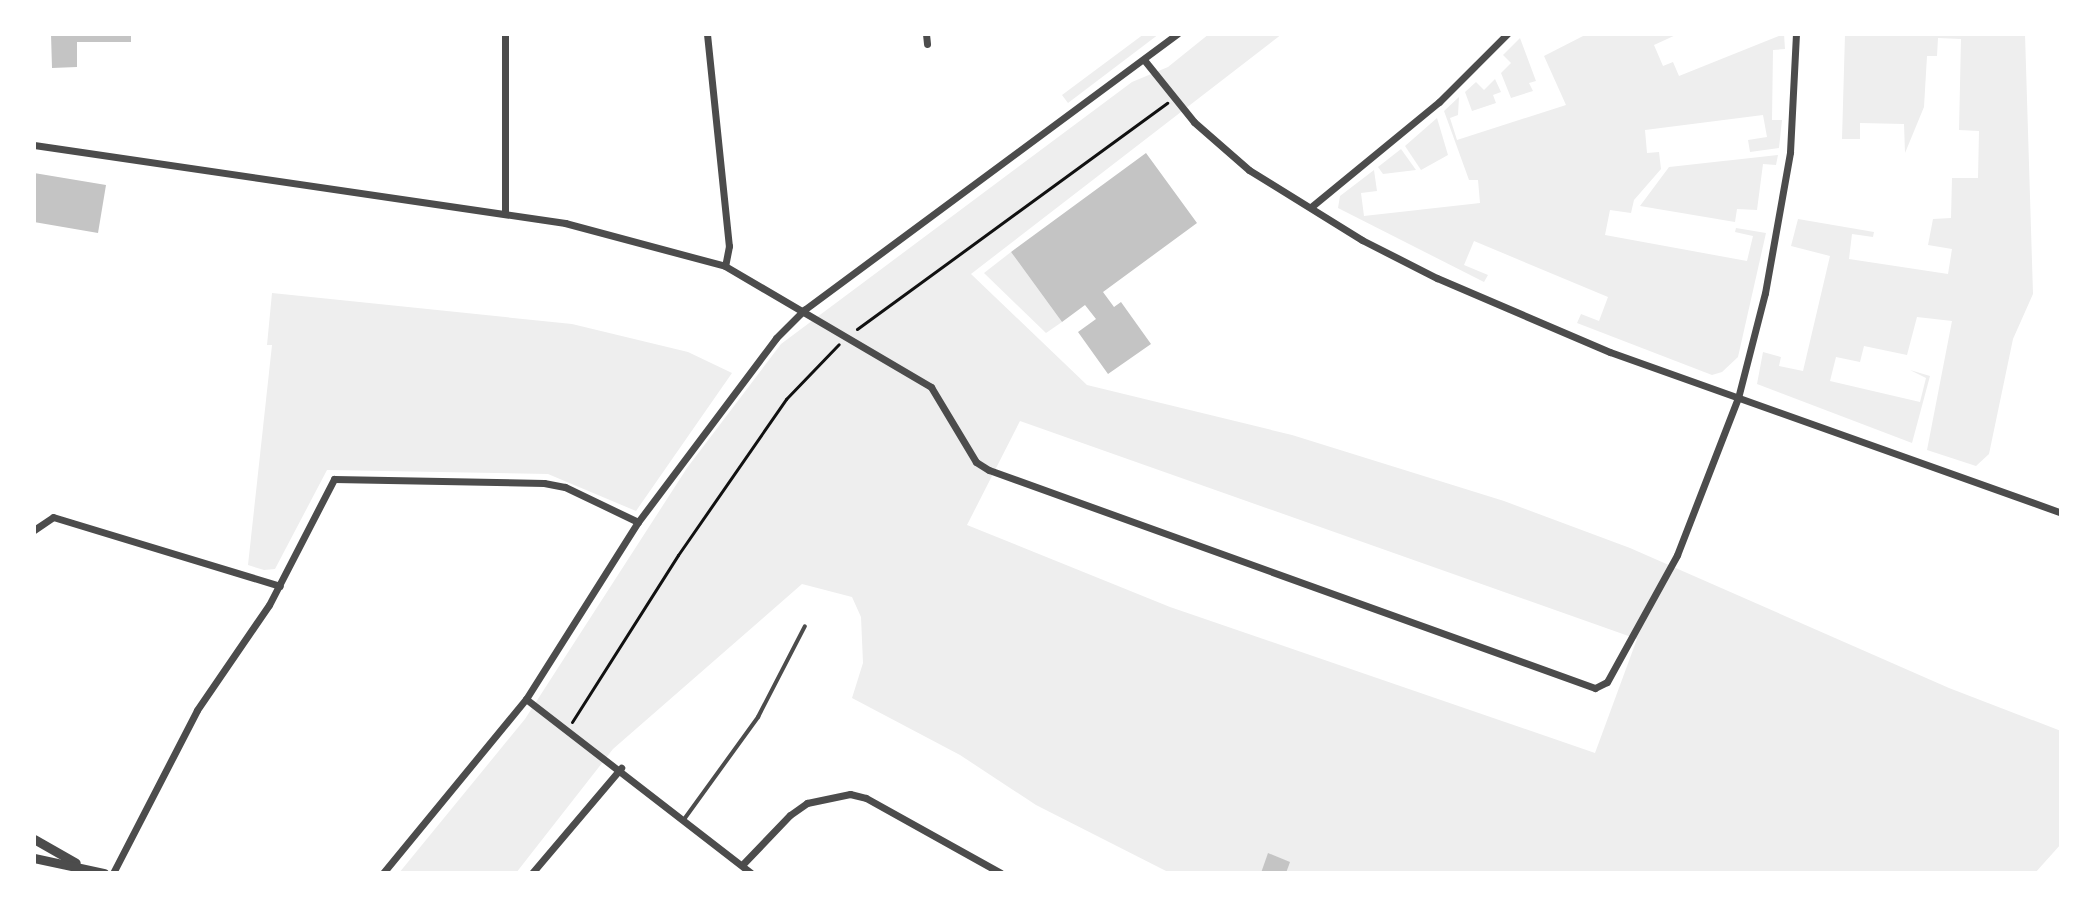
<!DOCTYPE html>
<html>
<head>
<meta charset="utf-8">
<style>
	body { margin:0 }
	#map { position:relative; width:2095px; height:907px; overflow:hidden; background:#fff; font-family:"Space Grotesk",sans-serif }
	div>[style] { position:absolute }
	[style*='--x'] { left:calc(var(--x)*1px); top:calc(var(--y)*1px); width:calc(var(--w)*1px); rotate:calc(var(--a)*1deg) }
	.green>* { inset:0; background:#eee }
	.building>* { inset:0; background:#c4c4c4 }
	.path>* { height:3px; margin:-1.5px; padding:0 1.5px; transform-origin:1.5px; border-radius:1.5px; background:#111 }
	.service>* { height:4px; margin:-2px; padding:0 2px; transform-origin:2px; border-radius:2px; background:#4c4c4c }
	.minor>* { height:7px; margin:-3.5px; padding:0 3.5px; transform-origin:3.5px; border-radius:3.5px; background:#4c4c4c }
	.tertiary>* { height:9px; margin:-4.5px; padding:0 4.5px; transform-origin:4.5px; border-radius:4.5px; background:#4c4c4c }
	span { translate:-50% -50%; white-space:nowrap; text-align:center; line-height:1.15; -webkit-text-stroke:6px #fff; paint-order:stroke }
	.frame { position:absolute; inset:0; border:36px solid #fff; pointer-events:none }
</style>
</head>
<body>
<div id="map">
	<div class="green">
		<div style="clip-path:polygon(1144px 34px,1159px 34px,1068px 103px,1062px 95px)"></div>
		<div style="clip-path:polygon(evenodd,1209px 34px,1282px 34px,971px 274px,1087px 385px,1292px 435px,1504px 501px,1630px 548px,1949px 688px,2061px 731px,2061px 844px,2035px 873px,1170px 873px,1036px 805px,960px 755px,852px 698px,863px 663px,861px 617px,852px 597px,802px 584px,613px 749px,516px 873px,399px 873px,525px 719px,687px 468px,781px 344px,1132px 82px,1168px 67px,1209px 34px,1020px 421px,1637px 639px,1595px 753px,1170px 607px,967px 525px,1020px 421px)"></div>
		<div style="clip-path:polygon(1587px 34px,1678px 34px,1654px 45px,1663px 66px,1673px 62px,1679px 76px,1784px 34px,1785px 49px,1773px 50px,1772px 120px,1782px 120px,1779px 148px,1750px 152px,1748px 140px,1767px 137px,1763px 115px,1645px 130px,1647px 153px,1659px 152px,1661px 169px,1634px 200px,1631px 213px,1610px 210px,1605px 235px,1747px 261px,1753px 236px,1735px 232px,1736px 228px,1766px 233px,1738px 357px,1722px 372px,1712px 375px,1577px 323px,1581px 314px,1599px 321px,1608px 297px,1474px 241px,1464px 265px,1488px 275px,1484px 282px,1338px 208px,1340px 196px,1374px 170px,1377px 191px,1361px 193px,1364px 216px,1480px 203px,1478px 180px,1469px 180px,1444px 111px,1459px 97px,1458px 115px,1450px 118px,1457px 140px,1566px 105px,1544px 56px)"></div>
		<div style="clip-path:polygon(1845px 34px,2025px 34px,2033px 294px,2013px 339px,1989px 454px,1976px 466px,1927px 450px,1952px 321px,1917px 317px,1907px 355px,1864px 346px,1860px 362px,1836px 357px,1830px 381px,1920px 402px,1926px 378px,1910px 370px,1930px 376px,1912px 443px,1757px 384px,1763px 352px,1781px 357px,1779px 366px,1803px 371px,1830px 256px,1791px 246px,1798px 219px,1874px 232px,1873px 237px,1852px 234px,1849px 259px,1948px 274px,1952px 249px,1928px 245px,1933px 219px,1951px 218px,1952px 178px,1978px 178px,1979px 131px,1959px 130px,1961px 39px,1938px 38px,1937px 56px,1927px 56px,1924px 107px,1905px 153px,1904px 124px,1860px 123px,1860px 139px,1842px 139px)"></div>
		<div style="clip-path:polygon(1520px 38px,1536px 81px,1529px 83px,1533px 91px,1511px 98px,1501px 73px,1511px 63px,1503px 55px)"></div>
		<div style="clip-path:polygon(1495px 79px,1501px 92px,1493px 95px,1496px 103px,1472px 111px,1465px 92px,1476px 82px,1484px 90px)"></div>
		<div style="clip-path:polygon(1437px 118px,1448px 155px,1421px 170px,1405px 146px)"></div>
		<div style="clip-path:polygon(1401px 149px,1416px 170px,1383px 174px,1378px 167px)"></div>
		<div style="clip-path:polygon(1778px 155px,1776px 165px,1763px 164px,1757px 210px,1737px 209px,1735px 222px,1640px 206px,1669px 167px)"></div>
		<div style="clip-path:polygon(1011px 252px,1062px 322px,1046px 333px,984px 273px)"></div>
		<div style="clip-path:polygon(272px 293px,572px 324px,688px 352px,732px 373px,636px 511px,548px 474px,327px 470px,275px 569px,264px 570px,248px 565px,272px 345px,267px 345px)"></div>
	</div>
	<div class="building">
		<div style="clip-path:polygon(51px 34px,131px 34px,131px 42px,77px 42px,77px 67px,52px 68px)"></div>
		<div style="clip-path:polygon(1146px 153px,1197px 223px,1103px 292px,1114px 307px,1121px 302px,1151px 344px,1108px 374px,1078px 332px,1096px 319px,1085px 305px,1062px 322px,1011px 252px)"></div>
		<div style="clip-path:polygon(34px 173px,106px 185px,98px 233px,34px 222px)"></div>
		<div style="clip-path:polygon(1268px 853px,1290px 862px,1286px 873px,1261px 873px)"></div>
	</div>
	<div class="path">
		<div style="--x:857;--y:329;--w:384;--a:-36.1"></div>
		<div style="--x:572;--y:722;--w:198;--a:-57.6"></div>
		<div style="--x:678;--y:555;--w:190;--a:-55.3"></div>
		<div style="--x:786;--y:399;--w:76;--a:-46.1"></div>
	</div>
	<div class="service">
		<div style="--x:685;--y:818;--w:125;--a:-54.1"></div>
		<div style="--x:758;--y:717;--w:102;--a:-62.7"></div>
	</div>
	<div class="minor">
		<div style="--x:505;--y:34;--w:179;--a:90"></div>
		<div style="--x:707;--y:34;--w:213;--a:84.1"></div>
		<div style="--x:729;--y:246;--w:20;--a:101"></div>
		<div style="--x:926;--y:34;--w:10;--a:84"></div>
		<div style="--x:1145;--y:61;--w:78;--a:51.2"></div>
		<div style="--x:1194;--y:122;--w:73;--a:41.1"></div>
		<div style="--x:1249;--y:170;--w:133;--a:31.8"></div>
		<div style="--x:1362;--y:240;--w:84;--a:26.9"></div>
		<div style="--x:1437;--y:278;--w:188;--a:23.2"></div>
		<div style="--x:1610;--y:352;--w:479;--a:19.6"></div>
		<div style="--x:34;--y:145;--w:537;--a:8.36"></div>
		<div style="--x:565;--y:223;--w:166;--a:15"></div>
		<div style="--x:725;--y:266;--w:239;--a:30.4"></div>
		<div style="--x:931;--y:387;--w:87;--a:59"></div>
		<div style="--x:976;--y:462;--w:15;--a:32"></div>
		<div style="--x:989;--y:470;--w:644;--a:19.79"></div>
		<div style="--x:1595;--y:688;--w:13;--a:-27"></div>
		<div style="--x:1607;--y:682;--w:145;--a:-61.1"></div>
		<div style="--x:1677;--y:555;--w:168;--a:-68.8"></div>
		<div style="--x:1738;--y:398;--w:108;--a:-75.6"></div>
		<div style="--x:1765;--y:293;--w:143;--a:-79.9"></div>
		<div style="--x:1790;--y:152;--w:118;--a:-87.1"></div>
		<div style="--x:1311;--y:207;--w:166;--a:-39.4"></div>
		<div style="--x:1439;--y:102;--w:96;--a:-45"></div>
		<div style="--x:34;--y:530;--w:23;--a:-34"></div>
		<div style="--x:53;--y:517;--w:237;--a:16.9"></div>
		<div style="--x:526;--y:699;--w:284;--a:37.7"></div>
		<div style="--x:742;--y:865;--w:69;--a:-46.2"></div>
		<div style="--x:790;--y:815;--w:21;--a:-35"></div>
		<div style="--x:807;--y:803;--w:44;--a:-11.8"></div>
		<div style="--x:850;--y:794;--w:16;--a:14"></div>
		<div style="--x:866;--y:798;--w:154;--a:29.1"></div>
		<div style="--x:113;--y:873;--w:183;--a:-62.7"></div>
		<div style="--x:197;--y:710;--w:127;--a:-55.6"></div>
		<div style="--x:269;--y:605;--w:142;--a:-62.7"></div>
		<div style="--x:334;--y:479;--w:210;--a:1.1"></div>
		<div style="--x:544;--y:483;--w:21;--a:11"></div>
		<div style="--x:565;--y:487;--w:81;--a:25.6"></div>
		<div style="--x:383;--y:873;--w:225;--a:-50.6"></div>
		<div style="--x:526;--y:699;--w:209;--a:-57.7"></div>
		<div style="--x:638;--y:522;--w:230;--a:-53.1"></div>
		<div style="--x:776;--y:338;--w:40;--a:-45"></div>
		<div style="--x:804;--y:310;--w:464;--a:-36.5"></div>
		<div style="--x:532;--y:873;--w:138;--a:-49.7"></div>
	</div>
	<div class="tertiary">
		<div style="--x:34;--y:839;--w:48;--a:29.7"></div>
		<div style="--x:34;--y:858;--w:72;--a:12.1"></div>
	</div>
	<div class="frame"></div>
</div>
</body>
</html>
